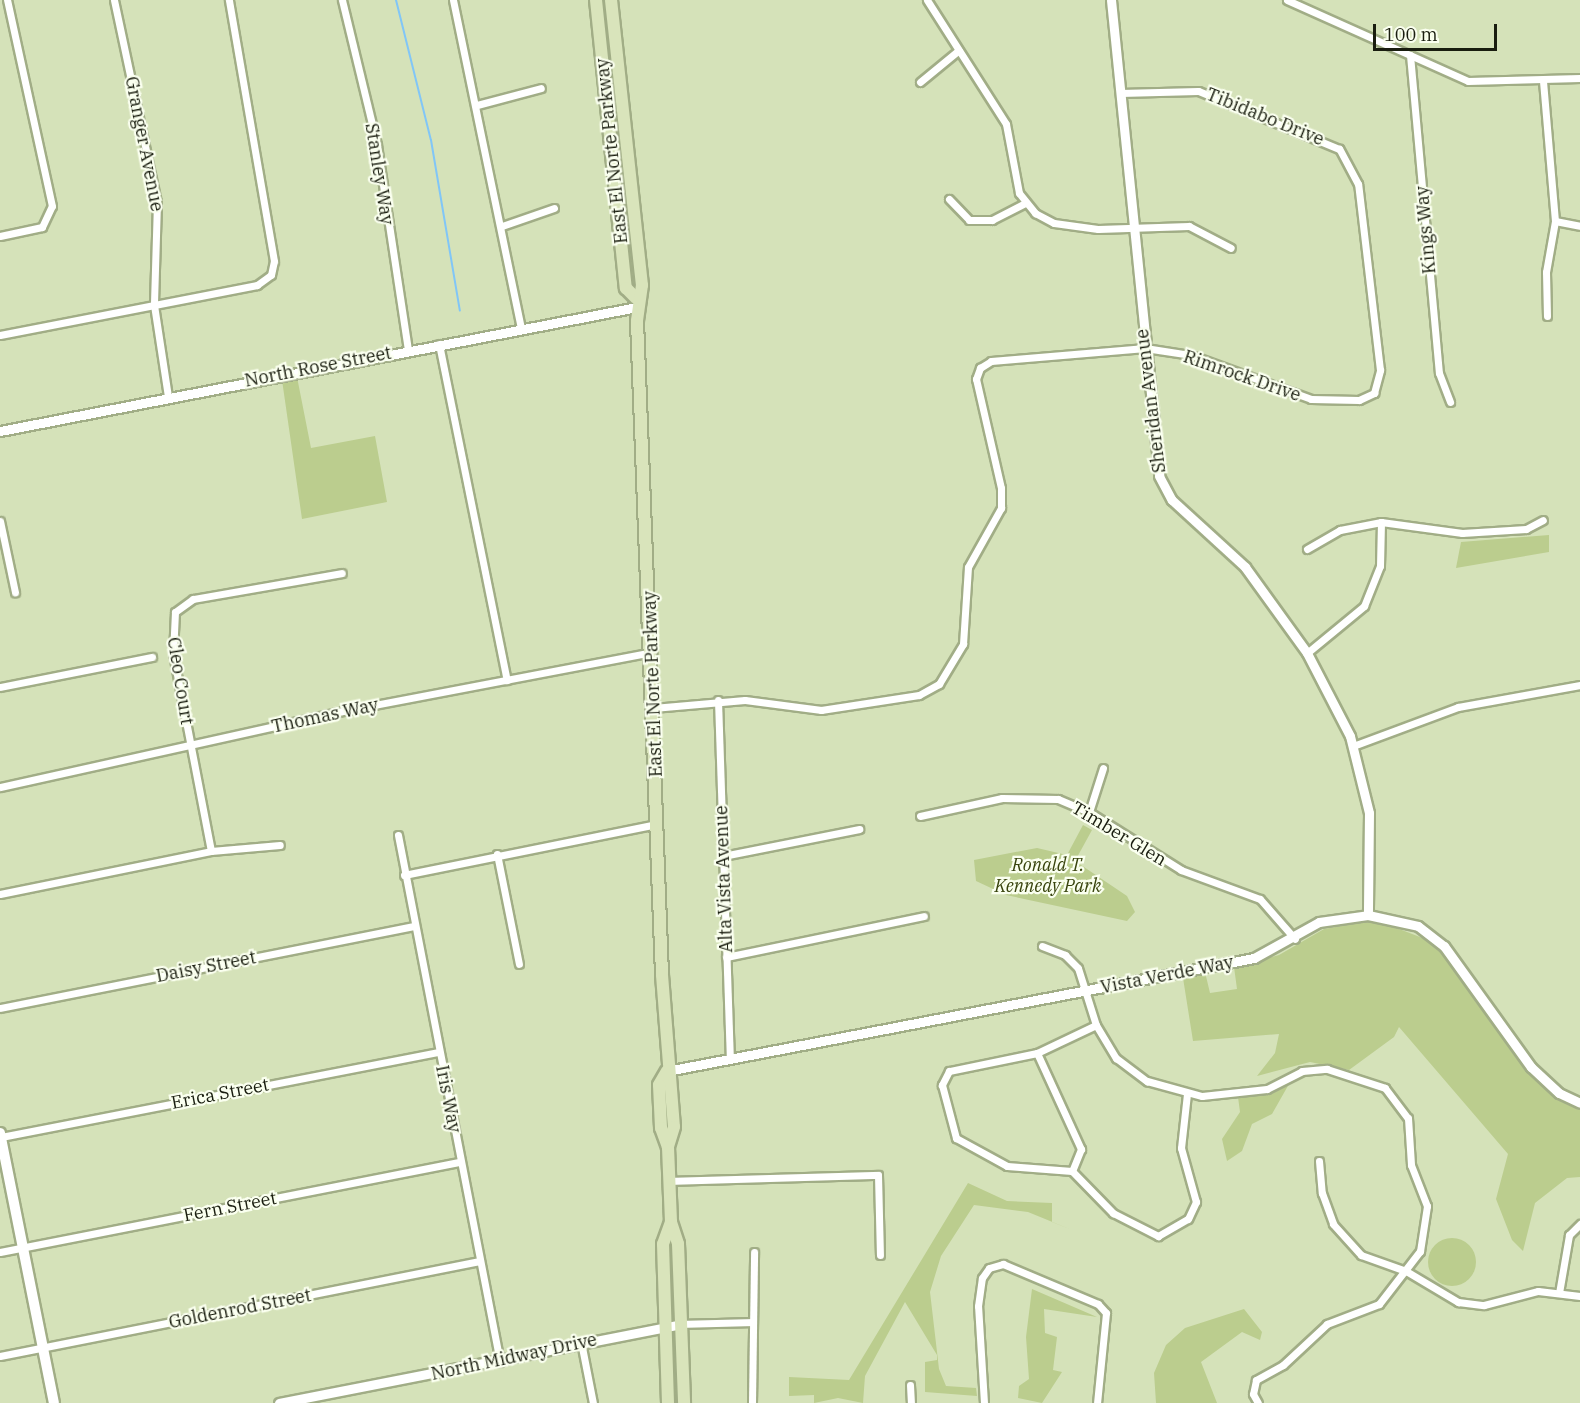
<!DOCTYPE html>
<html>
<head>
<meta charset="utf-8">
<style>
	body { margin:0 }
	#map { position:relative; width:1580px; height:1403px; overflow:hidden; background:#d5e2b9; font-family:"IBM Plex Serif",serif }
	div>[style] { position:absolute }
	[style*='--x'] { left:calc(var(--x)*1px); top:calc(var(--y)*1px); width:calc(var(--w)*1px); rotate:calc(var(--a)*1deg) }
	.green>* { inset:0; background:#bbcd8e }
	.round { border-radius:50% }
	.stream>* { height:2px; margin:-1px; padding:0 1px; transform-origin:1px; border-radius:1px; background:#81c6f7 }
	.roads { filter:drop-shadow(2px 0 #a1ad86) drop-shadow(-2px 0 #a1ad86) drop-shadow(0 2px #a1ad86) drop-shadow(0 -2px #a1ad86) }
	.minor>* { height:7px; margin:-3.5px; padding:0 3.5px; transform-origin:3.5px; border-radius:3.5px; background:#fff }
	.tertiary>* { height:9px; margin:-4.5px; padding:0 4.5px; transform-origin:4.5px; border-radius:4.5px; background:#fff }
	.secondary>* { height:10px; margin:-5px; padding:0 5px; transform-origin:5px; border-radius:5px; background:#fff }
	.primary>* { height:12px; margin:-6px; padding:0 6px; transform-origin:6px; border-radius:6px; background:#d9e4bb }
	span { translate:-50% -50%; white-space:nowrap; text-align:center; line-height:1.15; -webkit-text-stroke:4.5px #faffef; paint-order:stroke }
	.street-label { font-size:18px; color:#191d0f }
	.park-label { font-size:18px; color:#38440d; font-style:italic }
	.scale { position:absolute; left:1373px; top:24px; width:124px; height:27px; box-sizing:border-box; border:3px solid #191d0f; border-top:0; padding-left:8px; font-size:18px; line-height:21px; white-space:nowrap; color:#191d0f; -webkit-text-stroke:4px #faffef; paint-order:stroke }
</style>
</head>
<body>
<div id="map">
	<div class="green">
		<div style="clip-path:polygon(297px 377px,311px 448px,375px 436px,387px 502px,302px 519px,282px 380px)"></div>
		<div style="clip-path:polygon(1549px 535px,1549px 552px,1456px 568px,1461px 542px)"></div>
		<div style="clip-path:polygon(1083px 825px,1092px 830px,1075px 861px,1127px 896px,1135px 912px,1127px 921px,1006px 895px,976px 881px,974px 860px,1037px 848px,1067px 855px)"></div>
		<div style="clip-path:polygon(1376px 920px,1438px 944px,1516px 1058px,1543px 1087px,1580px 1109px,1580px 1177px,1567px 1178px,1535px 1203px,1523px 1251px,1512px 1240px,1496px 1199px,1508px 1154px,1399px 1027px,1394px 1037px,1349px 1070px,1310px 1062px,1257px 1076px,1275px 1053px,1279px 1034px,1193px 1041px,1183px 978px,1205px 972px,1210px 993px,1237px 989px,1234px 967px,1279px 955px,1324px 929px)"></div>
		<div style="clip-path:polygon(1289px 1084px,1272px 1114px,1252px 1124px,1242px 1151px,1227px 1161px,1222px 1139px,1240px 1112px,1238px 1097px)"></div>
		<div style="clip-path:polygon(968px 1183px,1007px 1201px,1052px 1203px,1052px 1222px,1072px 1230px,1028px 1212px,974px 1205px,941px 1256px,930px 1292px,939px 1369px,946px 1386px,976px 1388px,977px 1396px,925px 1392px,925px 1362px,937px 1360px,937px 1355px,905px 1302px,865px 1376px,863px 1403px,838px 1398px,814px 1403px,814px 1395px,789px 1396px,789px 1377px,849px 1380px)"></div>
		<div class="round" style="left:1428px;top:1238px;width:48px;height:48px"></div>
		<div style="clip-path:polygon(1032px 1289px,1097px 1317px,1044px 1309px,1045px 1333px,1057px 1337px,1053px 1370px,1062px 1372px,1042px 1403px,1018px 1398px,1019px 1386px,1029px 1379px,1026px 1337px)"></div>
		<div style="clip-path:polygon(1244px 1309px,1262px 1332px,1260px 1340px,1242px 1332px,1201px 1362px,1217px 1403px,1156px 1403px,1154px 1373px,1166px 1345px,1185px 1328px)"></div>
	</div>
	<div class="stream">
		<div style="--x:396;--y:0;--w:144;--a:76"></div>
		<div style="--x:431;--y:140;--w:173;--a:80.4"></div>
	</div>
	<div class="roads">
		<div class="minor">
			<div style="--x:114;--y:0;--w:207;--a:78"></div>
			<div style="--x:157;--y:202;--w:103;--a:91.7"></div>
			<div style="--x:154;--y:305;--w:92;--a:81.3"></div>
			<div style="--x:342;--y:0;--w:149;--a:76.4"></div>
			<div style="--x:377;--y:145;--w:206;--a:81.4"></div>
			<div style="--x:453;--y:0;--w:335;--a:78.3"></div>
			<div style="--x:927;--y:0;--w:147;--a:57.5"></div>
			<div style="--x:1006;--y:124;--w:70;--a:79.3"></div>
			<div style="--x:1019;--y:193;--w:26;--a:51"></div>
			<div style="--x:1035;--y:213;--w:21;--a:28"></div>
			<div style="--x:1054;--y:223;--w:44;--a:7.8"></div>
			<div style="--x:1098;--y:229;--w:91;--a:-1.9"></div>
			<div style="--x:1189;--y:226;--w:47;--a:27.6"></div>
			<div style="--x:1287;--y:0;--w:198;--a:24.1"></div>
			<div style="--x:1468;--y:81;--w:112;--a:-1.5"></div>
			<div style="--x:1410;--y:55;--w:319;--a:84.8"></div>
			<div style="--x:1439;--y:373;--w:31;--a:69"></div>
			<div style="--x:1543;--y:81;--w:141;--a:85.1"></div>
			<div style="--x:1555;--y:221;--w:52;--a:100"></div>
			<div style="--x:1546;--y:272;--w:44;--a:88.7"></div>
			<div style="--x:920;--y:82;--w:50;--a:-39.4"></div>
			<div style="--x:477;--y:105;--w:66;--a:-14.9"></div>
			<div style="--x:949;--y:199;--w:29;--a:46"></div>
			<div style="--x:969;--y:220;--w:23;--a:0"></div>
			<div style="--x:992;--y:220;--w:37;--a:-27"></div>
			<div style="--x:1555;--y:221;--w:25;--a:11"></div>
			<div style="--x:502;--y:226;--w:55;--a:-19.1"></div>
			<div style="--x:0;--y:236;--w:43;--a:-12.1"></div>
			<div style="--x:42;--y:227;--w:23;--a:-65"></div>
			<div style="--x:52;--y:206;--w:211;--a:-102.3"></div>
			<div style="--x:0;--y:335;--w:262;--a:-11"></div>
			<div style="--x:257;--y:285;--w:17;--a:-36"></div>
			<div style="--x:271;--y:275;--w:14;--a:-78"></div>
			<div style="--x:274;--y:261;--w:265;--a:-99.8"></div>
			<div style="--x:439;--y:344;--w:343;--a:78.6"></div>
			<div style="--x:0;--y:521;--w:73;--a:78.1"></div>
			<div style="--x:1307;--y:549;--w:38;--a:-30"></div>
			<div style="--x:1340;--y:530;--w:42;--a:-11"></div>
			<div style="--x:1381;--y:522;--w:82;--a:7.7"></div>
			<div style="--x:1462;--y:533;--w:64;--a:-3.6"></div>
			<div style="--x:1526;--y:529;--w:19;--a:-28"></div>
			<div style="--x:1307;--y:653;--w:74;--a:-39.5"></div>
			<div style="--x:1364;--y:606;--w:43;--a:-68.2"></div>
			<div style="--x:1380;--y:566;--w:44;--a:-88.7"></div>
			<div style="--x:0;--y:687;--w:155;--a:-11.2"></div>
			<div style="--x:718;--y:700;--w:358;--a:88.1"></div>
			<div style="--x:653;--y:708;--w:92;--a:-5"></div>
			<div style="--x:745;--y:700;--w:77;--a:7.5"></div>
			<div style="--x:821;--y:710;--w:99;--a:-8.7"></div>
			<div style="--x:919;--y:695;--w:23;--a:-29"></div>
			<div style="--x:939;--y:684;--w:47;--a:-59"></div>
			<div style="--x:963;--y:644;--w:77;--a:-86.3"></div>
			<div style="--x:968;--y:567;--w:68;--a:-60.8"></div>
			<div style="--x:1001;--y:508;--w:20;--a:-90"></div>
			<div style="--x:1001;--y:488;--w:112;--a:-102.9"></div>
			<div style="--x:976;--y:379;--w:12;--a:-70"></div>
			<div style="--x:980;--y:368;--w:13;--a:-32"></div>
			<div style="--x:991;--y:361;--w:155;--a:-4.8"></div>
			<div style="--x:1145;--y:348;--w:47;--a:8.7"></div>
			<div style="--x:1191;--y:355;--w:128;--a:20.1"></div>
			<div style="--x:1311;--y:399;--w:48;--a:1.2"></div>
			<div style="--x:1359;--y:400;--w:17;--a:-25"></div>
			<div style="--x:1374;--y:393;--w:24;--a:-75"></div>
			<div style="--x:1380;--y:370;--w:187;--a:-96.7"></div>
			<div style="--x:1358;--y:184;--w:40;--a:-118"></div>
			<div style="--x:1339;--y:149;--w:152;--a:-157.6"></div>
			<div style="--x:1198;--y:91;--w:78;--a:178.5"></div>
			<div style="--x:1353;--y:746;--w:112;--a:-20.4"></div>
			<div style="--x:1458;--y:707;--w:124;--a:-10.2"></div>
			<div style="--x:0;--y:787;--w:351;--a:-12.5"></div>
			<div style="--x:343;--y:711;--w:315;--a:-10.8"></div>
			<div style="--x:1089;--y:812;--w:46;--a:-72.3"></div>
			<div style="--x:920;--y:816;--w:84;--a:-12.4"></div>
			<div style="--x:1002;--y:798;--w:56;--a:1"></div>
			<div style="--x:1058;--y:799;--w:34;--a:23"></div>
			<div style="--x:1089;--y:812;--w:109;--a:32.2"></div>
			<div style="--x:1181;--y:870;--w:84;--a:20.2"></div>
			<div style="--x:1260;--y:899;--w:53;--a:48.8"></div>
			<div style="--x:398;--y:835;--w:537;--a:79.05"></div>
			<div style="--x:211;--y:851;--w:201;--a:-100.9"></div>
			<div style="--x:173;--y:654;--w:42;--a:-87.3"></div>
			<div style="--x:175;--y:612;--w:22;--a:-36"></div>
			<div style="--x:193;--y:599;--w:151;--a:-9.9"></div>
			<div style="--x:497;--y:854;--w:112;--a:78.7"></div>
			<div style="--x:723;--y:856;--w:139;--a:-11.2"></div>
			<div style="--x:404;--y:875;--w:258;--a:-11.4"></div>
			<div style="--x:0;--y:894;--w:215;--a:-11.5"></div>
			<div style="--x:211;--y:851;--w:69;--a:-5"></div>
			<div style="--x:1042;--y:946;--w:25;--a:21"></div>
			<div style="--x:1065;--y:955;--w:18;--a:45"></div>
			<div style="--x:1078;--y:968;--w:60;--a:72.5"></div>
			<div style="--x:1096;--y:1025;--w:39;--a:59"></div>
			<div style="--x:1116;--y:1058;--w:39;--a:37"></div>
			<div style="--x:1147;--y:1081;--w:57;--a:15.3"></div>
			<div style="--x:1202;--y:1096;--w:65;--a:-6.1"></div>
			<div style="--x:1267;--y:1089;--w:39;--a:-27"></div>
			<div style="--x:1302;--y:1071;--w:25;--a:-5"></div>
			<div style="--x:1327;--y:1069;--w:61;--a:18.1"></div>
			<div style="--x:1385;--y:1088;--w:38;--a:53"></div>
			<div style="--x:1408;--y:1118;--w:47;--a:86.3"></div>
			<div style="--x:1411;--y:1165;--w:44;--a:68.7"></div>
			<div style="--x:1427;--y:1206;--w:46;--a:98.8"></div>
			<div style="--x:1420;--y:1251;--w:67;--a:127.7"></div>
			<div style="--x:1379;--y:1304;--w:56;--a:159"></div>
			<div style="--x:1327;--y:1324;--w:60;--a:137"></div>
			<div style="--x:1283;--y:1365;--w:31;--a:151"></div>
			<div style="--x:1256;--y:1380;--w:14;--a:102"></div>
			<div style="--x:1253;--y:1394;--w:10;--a:61"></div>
			<div style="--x:726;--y:957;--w:202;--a:-11.7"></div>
			<div style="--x:0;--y:1008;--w:421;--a:-11.2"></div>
			<div style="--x:1096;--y:1025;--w:65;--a:154.6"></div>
			<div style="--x:1037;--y:1053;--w:90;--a:168.4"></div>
			<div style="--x:949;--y:1071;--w:16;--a:117"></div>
			<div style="--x:942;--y:1085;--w:55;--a:75.2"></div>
			<div style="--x:956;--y:1138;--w:58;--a:28.8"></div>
			<div style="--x:1007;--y:1166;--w:65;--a:4.4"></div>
			<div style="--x:1072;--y:1171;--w:59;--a:45.7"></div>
			<div style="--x:1113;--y:1213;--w:51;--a:27.1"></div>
			<div style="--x:1158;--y:1236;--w:34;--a:-30"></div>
			<div style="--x:1188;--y:1219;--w:19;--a:-65"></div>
			<div style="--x:1196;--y:1202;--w:56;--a:-105.5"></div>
			<div style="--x:1181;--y:1148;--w:54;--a:-83.7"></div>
			<div style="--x:1037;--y:1053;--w:106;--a:65.4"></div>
			<div style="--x:1081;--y:1149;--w:24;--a:112"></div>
			<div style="--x:1;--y:1137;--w:446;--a:-11"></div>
			<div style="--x:1319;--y:1161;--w:32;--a:85"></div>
			<div style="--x:1322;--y:1193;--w:33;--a:70"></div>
			<div style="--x:1333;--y:1224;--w:42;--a:47.9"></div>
			<div style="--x:1361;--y:1255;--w:48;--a:19.6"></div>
			<div style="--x:1406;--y:1271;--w:61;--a:30.8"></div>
			<div style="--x:1458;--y:1302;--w:26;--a:7"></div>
			<div style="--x:1484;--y:1305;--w:56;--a:-14.5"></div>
			<div style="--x:1538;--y:1291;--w:42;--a:6.8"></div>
			<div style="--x:670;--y:1181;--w:208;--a:-1.7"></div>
			<div style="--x:878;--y:1175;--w:80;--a:88.6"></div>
			<div style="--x:0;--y:1252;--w:469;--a:-11.1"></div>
			<div style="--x:1559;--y:1293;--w:59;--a:-80.2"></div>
			<div style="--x:1569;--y:1235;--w:16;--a:-45"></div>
			<div style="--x:681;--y:1324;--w:70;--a:-1.6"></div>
			<div style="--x:581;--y:1342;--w:62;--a:78.9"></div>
			<div style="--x:0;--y:1356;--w:489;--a:-11.2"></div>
			<div style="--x:910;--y:1385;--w:18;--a:87"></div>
			<div style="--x:752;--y:1403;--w:151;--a:-89.2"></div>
			<div style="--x:984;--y:1403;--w:97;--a:-93.5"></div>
			<div style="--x:978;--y:1306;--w:28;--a:-82"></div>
			<div style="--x:982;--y:1278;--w:12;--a:-55"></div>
			<div style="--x:989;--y:1268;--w:15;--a:-16"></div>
			<div style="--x:1003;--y:1264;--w:103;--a:22.8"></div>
			<div style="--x:1098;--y:1304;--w:12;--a:48"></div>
			<div style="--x:1106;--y:1313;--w:90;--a:95.7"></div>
		</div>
		<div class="tertiary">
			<div style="--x:1111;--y:0;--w:478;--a:84.2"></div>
			<div style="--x:1159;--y:476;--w:27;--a:62"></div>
			<div style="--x:1172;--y:500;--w:99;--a:42.5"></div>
			<div style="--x:1245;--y:567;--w:106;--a:54.2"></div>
			<div style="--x:1307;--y:653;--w:93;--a:62.6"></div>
			<div style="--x:1350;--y:736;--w:79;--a:76.1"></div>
			<div style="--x:1369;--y:813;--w:102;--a:90.6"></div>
			<div style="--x:0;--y:431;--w:649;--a:-11.02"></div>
			<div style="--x:667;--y:1071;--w:598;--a:-10.9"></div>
			<div style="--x:1254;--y:958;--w:74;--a:-29"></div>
			<div style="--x:1319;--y:922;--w:49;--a:-8.1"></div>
			<div style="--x:1368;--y:915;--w:51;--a:12.4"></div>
			<div style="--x:1418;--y:926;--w:33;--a:38"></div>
			<div style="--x:1444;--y:946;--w:149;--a:54.3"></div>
			<div style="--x:1531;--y:1067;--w:38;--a:43"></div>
			<div style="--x:1559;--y:1093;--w:23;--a:25"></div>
			<div style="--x:279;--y:1403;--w:410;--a:-11.1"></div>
		</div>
		<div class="secondary">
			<div style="--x:0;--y:1133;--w:275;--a:78.7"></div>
		</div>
		<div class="primary">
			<div style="--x:596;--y:0;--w:290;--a:84.1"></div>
			<div style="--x:626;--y:288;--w:14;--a:45"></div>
			<div style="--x:611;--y:0;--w:287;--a:83.8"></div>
			<div style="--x:642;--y:285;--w:36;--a:98"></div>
			<div style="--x:637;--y:321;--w:654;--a:87.81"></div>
			<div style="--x:662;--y:975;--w:152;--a:85.5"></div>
			<div style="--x:674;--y:1127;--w:21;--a:107"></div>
			<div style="--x:667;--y:1071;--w:16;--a:120"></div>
			<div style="--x:659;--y:1085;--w:43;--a:87.3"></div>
			<div style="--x:661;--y:1128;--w:20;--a:70"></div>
			<div style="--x:668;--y:1147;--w:75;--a:87.7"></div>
			<div style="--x:671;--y:1222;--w:23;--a:72"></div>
			<div style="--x:678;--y:1244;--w:159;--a:87.8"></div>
			<div style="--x:668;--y:1403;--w:159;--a:-91.8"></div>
			<div style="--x:663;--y:1244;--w:23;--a:-70"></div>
		</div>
	</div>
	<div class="street-label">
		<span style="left:1265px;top:117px;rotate:22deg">Tibidabo Drive</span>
		<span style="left:144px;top:144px;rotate:79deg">Granger Avenue</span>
		<span style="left:612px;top:151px;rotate:-96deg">East El Norte Parkway</span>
		<span style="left:379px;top:174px;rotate:81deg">Stanley Way</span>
		<span style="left:1426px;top:230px;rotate:-95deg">Kings Way</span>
		<span style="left:318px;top:367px;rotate:-11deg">North Rose Street</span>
		<span style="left:1242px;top:376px;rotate:19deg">Rimrock Drive</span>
		<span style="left:1151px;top:401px;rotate:-97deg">Sheridan Avenue</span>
		<span style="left:180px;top:681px;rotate:81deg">Cleo Court</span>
		<span style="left:653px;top:684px;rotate:-92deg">East El Norte Parkway</span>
		<span style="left:325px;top:716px;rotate:-12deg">Thomas Way</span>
		<span style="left:1119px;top:834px;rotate:31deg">Timber Glen</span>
		<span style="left:724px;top:879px;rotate:-92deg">Alta Vista Avenue</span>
		<span style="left:206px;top:967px;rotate:-11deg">Daisy Street</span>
		<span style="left:1167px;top:975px;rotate:-11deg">Vista Verde Way</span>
		<span style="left:220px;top:1094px;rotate:-11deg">Erica Street</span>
		<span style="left:448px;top:1099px;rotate:79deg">Iris Way</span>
		<span style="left:230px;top:1207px;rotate:-11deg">Fern Street</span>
		<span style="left:240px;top:1309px;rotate:-11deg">Goldenrod Street</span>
		<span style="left:514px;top:1357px;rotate:-12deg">North Midway Drive</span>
	</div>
	<div class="park-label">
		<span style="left:1048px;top:876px">Ronald T.<br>Kennedy Park</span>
	</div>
	<div class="scale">100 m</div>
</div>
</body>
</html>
